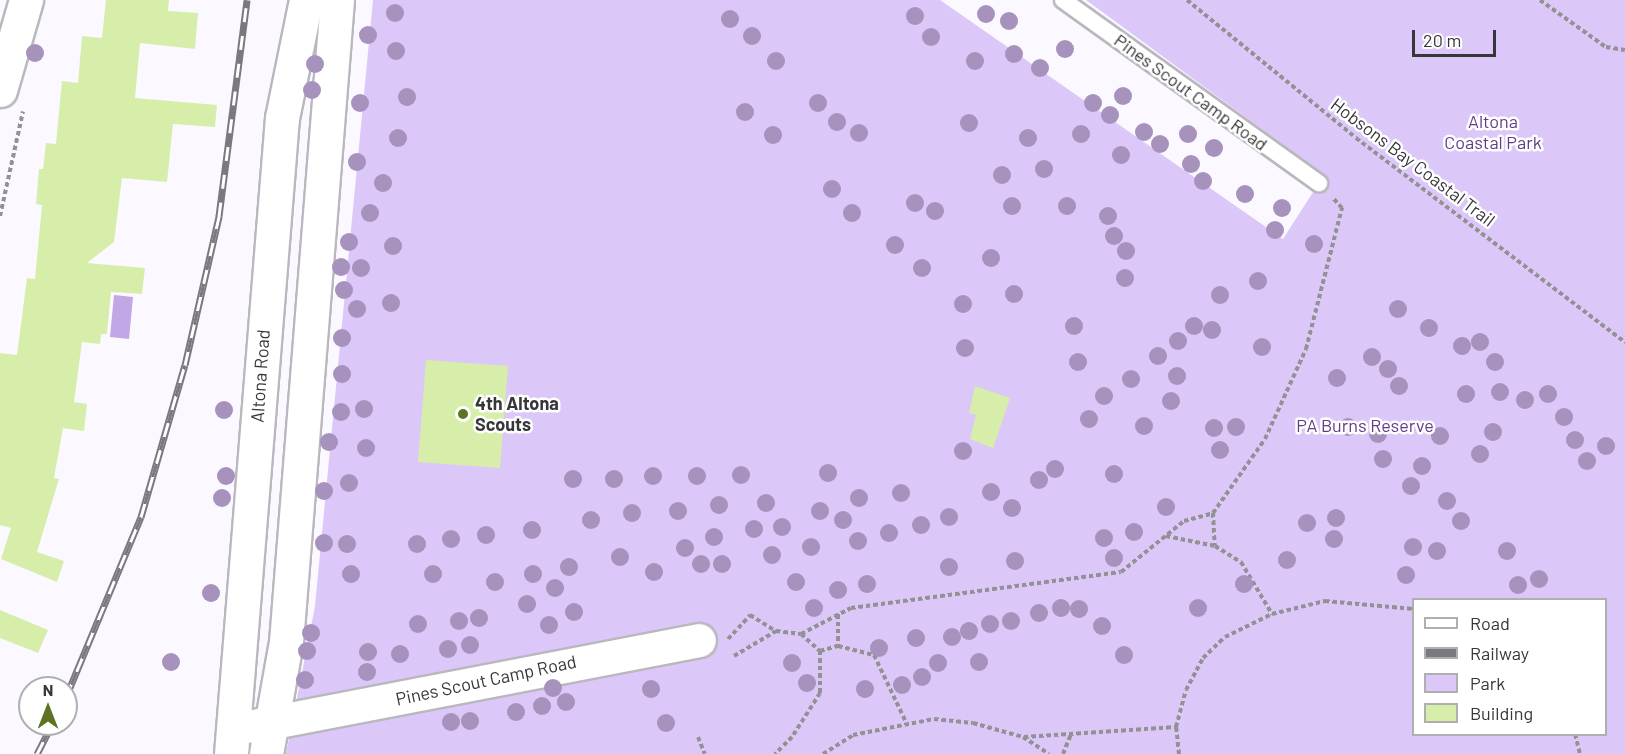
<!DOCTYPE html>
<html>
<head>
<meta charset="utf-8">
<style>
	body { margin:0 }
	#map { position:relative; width:1625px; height:754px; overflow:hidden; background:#fbf9ff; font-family:Barlow,sans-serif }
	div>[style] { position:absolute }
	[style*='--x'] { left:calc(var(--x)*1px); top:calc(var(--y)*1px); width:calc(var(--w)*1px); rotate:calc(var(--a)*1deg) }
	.green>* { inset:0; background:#dbc7f8 }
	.water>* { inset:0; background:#c1a7e5 }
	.building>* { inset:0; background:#d7eeab }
	.path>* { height:4px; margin-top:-2px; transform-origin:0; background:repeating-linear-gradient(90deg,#929194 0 4.5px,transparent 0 7.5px) }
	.roads { filter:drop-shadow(2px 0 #bab8be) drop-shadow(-2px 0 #bab8be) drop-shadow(0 2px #bab8be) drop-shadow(0 -2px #bab8be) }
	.lane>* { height:16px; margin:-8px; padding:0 8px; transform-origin:8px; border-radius:8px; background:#fff }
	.street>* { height:33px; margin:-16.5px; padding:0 16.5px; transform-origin:16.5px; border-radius:16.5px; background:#fff }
	.rail>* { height:7px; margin-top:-3.5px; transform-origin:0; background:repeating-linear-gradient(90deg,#fff 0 14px,#7b797d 0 28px); box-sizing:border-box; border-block:2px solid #7b797d }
	.trees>* { width:18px; height:18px; margin:-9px; border-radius:50%; background:#a692bd }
	.dots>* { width:16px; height:16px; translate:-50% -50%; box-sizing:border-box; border:3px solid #fff; border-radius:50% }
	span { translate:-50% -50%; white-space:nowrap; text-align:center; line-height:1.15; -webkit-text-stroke:5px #fff; paint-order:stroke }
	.street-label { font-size:18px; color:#373638 }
	.park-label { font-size:18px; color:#603d87 }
	.poi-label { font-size:18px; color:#373638; font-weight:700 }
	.left { translate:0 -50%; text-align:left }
	.legend { position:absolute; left:1412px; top:598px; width:195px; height:138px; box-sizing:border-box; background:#fff; border:2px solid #afafaf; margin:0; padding:8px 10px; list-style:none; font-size:18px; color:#373638 }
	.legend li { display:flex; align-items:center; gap:12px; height:30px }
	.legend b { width:30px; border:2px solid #afafaf }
	.north { position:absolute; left:18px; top:676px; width:60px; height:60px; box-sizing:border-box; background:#fff; border:2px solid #afafaf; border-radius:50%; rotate:0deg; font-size:16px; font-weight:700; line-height:24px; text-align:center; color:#373638 }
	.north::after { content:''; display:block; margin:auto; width:21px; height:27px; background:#5c7324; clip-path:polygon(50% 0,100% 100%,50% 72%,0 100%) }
	.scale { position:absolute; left:1412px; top:30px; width:84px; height:27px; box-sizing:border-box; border:3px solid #373638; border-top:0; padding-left:8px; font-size:18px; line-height:21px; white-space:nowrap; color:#373638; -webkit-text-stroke:4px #fff; paint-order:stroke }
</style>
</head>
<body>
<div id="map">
	<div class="green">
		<div style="clip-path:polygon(evenodd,373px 0,940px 0,1283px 239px,1324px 175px,1086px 0,1625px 0,1625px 754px,286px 754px,315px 606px,373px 0,1414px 600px,1606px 600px,1606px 734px,1414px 734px,1414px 600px)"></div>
	</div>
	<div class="water">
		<div style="clip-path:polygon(114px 295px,133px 297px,129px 339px,110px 337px)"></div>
	</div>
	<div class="building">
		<div style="clip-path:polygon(106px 0,169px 0,168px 11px,198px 13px,195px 49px,140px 43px,135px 98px,217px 105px,215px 127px,173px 124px,167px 182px,122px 178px,114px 242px,87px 263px,145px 268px,142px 294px,111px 292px,107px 334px,101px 334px,100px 344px,82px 342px,74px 402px,87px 404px,84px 431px,63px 428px,54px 478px,59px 479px,37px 552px,64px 561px,57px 582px,1px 559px,11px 528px,0 525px,0 353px,17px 355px,27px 278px,35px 279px,42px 205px,36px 204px,39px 169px,43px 169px,46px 143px,56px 144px,62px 81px,78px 83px,82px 36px,102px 38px)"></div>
		<div style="clip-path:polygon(426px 360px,508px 366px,500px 468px,418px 462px)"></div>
		<div style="clip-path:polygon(975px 386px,1010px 398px,993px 448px,970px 439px,976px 415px,969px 413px)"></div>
		<div style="clip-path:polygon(0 610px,48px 630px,38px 653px,0 638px)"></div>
	</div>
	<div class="path">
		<div style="--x:1187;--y:0;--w:218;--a:39.2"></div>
		<div style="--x:1356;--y:138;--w:338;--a:37.2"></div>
		<div style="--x:1540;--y:0;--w:81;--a:35.5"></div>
		<div style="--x:1606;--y:47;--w:19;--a:9"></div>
		<div style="--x:0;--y:216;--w:107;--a:-77.6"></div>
		<div style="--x:1213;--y:513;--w:33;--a:87"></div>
		<div style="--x:1166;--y:536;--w:50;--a:11.5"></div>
		<div style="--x:1215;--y:546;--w:31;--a:32"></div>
		<div style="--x:1241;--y:562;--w:61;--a:59.2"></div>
		<div style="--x:838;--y:614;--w:32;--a:90"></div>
		<div style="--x:838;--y:646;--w:37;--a:14"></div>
		<div style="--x:874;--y:655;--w:74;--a:64.5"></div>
		<div style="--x:801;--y:634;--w:56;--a:-27.5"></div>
		<div style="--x:851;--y:608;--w:272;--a:-7.6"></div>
		<div style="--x:1121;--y:572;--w:81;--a:-39"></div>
		<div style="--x:1184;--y:521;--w:30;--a:-15"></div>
		<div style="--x:1213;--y:513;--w:90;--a:-54.9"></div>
		<div style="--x:1265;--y:439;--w:99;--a:-65.5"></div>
		<div style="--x:1306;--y:349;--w:146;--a:-75.7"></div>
		<div style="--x:1342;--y:208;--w:13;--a:-132"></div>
		<div style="--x:728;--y:639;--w:33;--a:-47"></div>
		<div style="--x:750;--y:615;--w:31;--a:32"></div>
		<div style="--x:820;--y:651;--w:19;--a:-16"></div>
		<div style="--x:734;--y:656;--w:49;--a:-30.8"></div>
		<div style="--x:776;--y:631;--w:25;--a:7"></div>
		<div style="--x:801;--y:634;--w:25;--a:42"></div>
		<div style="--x:820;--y:651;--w:42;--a:90"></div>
		<div style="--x:820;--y:693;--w:52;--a:122.5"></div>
		<div style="--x:792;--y:737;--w:24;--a:135"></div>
		<div style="--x:1575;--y:734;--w:21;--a:76"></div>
		<div style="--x:698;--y:737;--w:18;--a:68"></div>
		<div style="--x:1024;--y:737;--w:152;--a:-3.8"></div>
		<div style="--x:823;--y:754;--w:36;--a:-32"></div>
		<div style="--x:853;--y:735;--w:83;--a:-11.2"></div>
		<div style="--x:934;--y:719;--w:39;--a:6"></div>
		<div style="--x:973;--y:723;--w:52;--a:15.6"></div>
		<div style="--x:1023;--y:737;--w:31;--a:33"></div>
		<div style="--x:1063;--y:754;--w:22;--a:-68"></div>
		<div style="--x:1179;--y:754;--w:27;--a:-96"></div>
		<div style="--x:1176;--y:727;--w:38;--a:-75"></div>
		<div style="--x:1186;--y:690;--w:36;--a:-62"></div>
		<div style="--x:1203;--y:658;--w:30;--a:-44"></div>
		<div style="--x:1225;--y:637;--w:52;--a:-26.1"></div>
		<div style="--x:1272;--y:614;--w:55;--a:-13.8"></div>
		<div style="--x:1325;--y:601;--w:89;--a:5.1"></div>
	</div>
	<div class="roads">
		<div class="lane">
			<div style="--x:1063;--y:0;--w:315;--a:35.6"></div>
		</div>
		<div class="street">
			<div style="--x:0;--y:90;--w:94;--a:-73.9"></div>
			<div style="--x:253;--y:726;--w:454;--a:-10.9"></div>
			<div style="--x:231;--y:754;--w:638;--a:-85.42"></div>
			<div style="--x:282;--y:118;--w:120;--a:-78.5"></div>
			<div style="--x:266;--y:754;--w:114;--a:-79.9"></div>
			<div style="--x:286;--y:642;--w:644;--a:-85.46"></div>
		</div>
	</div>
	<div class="rail">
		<div style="--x:66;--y:697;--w:195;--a:-67.4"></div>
		<div style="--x:141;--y:517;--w:158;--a:-73.9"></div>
		<div style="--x:185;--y:365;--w:153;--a:-77.1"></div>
		<div style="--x:219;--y:216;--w:218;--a:-82.6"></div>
		<div style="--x:37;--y:754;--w:34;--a:-63"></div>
	</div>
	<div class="trees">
		<div style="left:395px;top:13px"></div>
		<div style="left:986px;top:14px"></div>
		<div style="left:915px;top:16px"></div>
		<div style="left:730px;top:19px"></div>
		<div style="left:1009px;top:21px"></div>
		<div style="left:368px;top:35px"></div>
		<div style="left:752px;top:36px"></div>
		<div style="left:931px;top:37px"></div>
		<div style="left:1065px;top:49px"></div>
		<div style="left:396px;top:51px"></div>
		<div style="left:35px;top:53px"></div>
		<div style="left:1014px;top:54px"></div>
		<div style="left:776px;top:61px"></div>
		<div style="left:975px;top:61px"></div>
		<div style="left:315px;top:64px"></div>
		<div style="left:1040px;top:68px"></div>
		<div style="left:312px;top:90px"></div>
		<div style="left:1123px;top:96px"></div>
		<div style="left:407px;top:97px"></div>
		<div style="left:360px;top:103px"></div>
		<div style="left:818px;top:103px"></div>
		<div style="left:1093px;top:103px"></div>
		<div style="left:745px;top:112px"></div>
		<div style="left:1110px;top:115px"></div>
		<div style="left:837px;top:122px"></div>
		<div style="left:969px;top:123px"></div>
		<div style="left:1144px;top:132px"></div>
		<div style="left:859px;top:133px"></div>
		<div style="left:1081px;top:134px"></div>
		<div style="left:1188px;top:134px"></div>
		<div style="left:773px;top:135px"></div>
		<div style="left:398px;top:138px"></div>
		<div style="left:1028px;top:138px"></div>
		<div style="left:1160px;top:144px"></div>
		<div style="left:1214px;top:148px"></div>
		<div style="left:1121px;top:155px"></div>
		<div style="left:357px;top:162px"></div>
		<div style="left:1191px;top:164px"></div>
		<div style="left:1044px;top:169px"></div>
		<div style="left:1002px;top:175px"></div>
		<div style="left:1203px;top:181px"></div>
		<div style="left:383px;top:183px"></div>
		<div style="left:832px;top:189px"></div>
		<div style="left:1245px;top:194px"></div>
		<div style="left:915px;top:203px"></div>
		<div style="left:1012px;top:206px"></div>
		<div style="left:1067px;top:206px"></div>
		<div style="left:1282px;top:208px"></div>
		<div style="left:935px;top:211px"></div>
		<div style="left:370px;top:213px"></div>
		<div style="left:852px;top:213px"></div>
		<div style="left:1108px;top:216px"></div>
		<div style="left:1275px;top:230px"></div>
		<div style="left:1114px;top:236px"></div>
		<div style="left:349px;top:242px"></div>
		<div style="left:1314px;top:244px"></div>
		<div style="left:895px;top:245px"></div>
		<div style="left:393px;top:246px"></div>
		<div style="left:1126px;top:251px"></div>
		<div style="left:991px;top:258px"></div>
		<div style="left:341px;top:267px"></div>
		<div style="left:361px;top:268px"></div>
		<div style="left:922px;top:268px"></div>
		<div style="left:1125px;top:278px"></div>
		<div style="left:1258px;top:281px"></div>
		<div style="left:344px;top:290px"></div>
		<div style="left:1014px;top:294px"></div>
		<div style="left:1220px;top:295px"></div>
		<div style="left:391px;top:303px"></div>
		<div style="left:963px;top:304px"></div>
		<div style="left:357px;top:309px"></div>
		<div style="left:1398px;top:309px"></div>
		<div style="left:1074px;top:326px"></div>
		<div style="left:1194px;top:326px"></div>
		<div style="left:1429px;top:328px"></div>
		<div style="left:1212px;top:330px"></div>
		<div style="left:342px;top:338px"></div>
		<div style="left:1178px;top:341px"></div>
		<div style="left:1480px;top:342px"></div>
		<div style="left:1462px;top:346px"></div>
		<div style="left:1262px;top:347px"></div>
		<div style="left:965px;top:348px"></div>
		<div style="left:1158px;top:356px"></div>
		<div style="left:1372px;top:357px"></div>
		<div style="left:1078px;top:362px"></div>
		<div style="left:1495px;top:362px"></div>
		<div style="left:1388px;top:369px"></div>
		<div style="left:342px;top:374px"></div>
		<div style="left:1177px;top:376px"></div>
		<div style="left:1337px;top:378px"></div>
		<div style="left:1131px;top:379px"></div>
		<div style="left:1399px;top:386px"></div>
		<div style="left:1500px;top:392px"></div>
		<div style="left:1466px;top:394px"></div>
		<div style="left:1548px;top:394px"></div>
		<div style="left:1104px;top:396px"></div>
		<div style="left:1525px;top:400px"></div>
		<div style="left:1171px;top:401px"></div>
		<div style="left:364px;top:409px"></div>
		<div style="left:224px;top:410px"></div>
		<div style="left:341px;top:412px"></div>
		<div style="left:1564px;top:417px"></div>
		<div style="left:1089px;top:419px"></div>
		<div style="left:1144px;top:426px"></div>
		<div style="left:1236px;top:427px"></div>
		<div style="left:1348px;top:427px"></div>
		<div style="left:1214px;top:428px"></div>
		<div style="left:1493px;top:432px"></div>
		<div style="left:1378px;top:434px"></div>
		<div style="left:1440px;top:436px"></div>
		<div style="left:1575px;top:440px"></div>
		<div style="left:329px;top:442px"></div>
		<div style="left:1606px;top:446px"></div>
		<div style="left:366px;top:448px"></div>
		<div style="left:1220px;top:450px"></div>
		<div style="left:963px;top:451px"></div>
		<div style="left:1480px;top:454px"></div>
		<div style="left:1383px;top:459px"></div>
		<div style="left:1587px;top:461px"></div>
		<div style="left:1422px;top:466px"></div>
		<div style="left:1055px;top:469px"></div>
		<div style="left:828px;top:473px"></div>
		<div style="left:1114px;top:474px"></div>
		<div style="left:741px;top:475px"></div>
		<div style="left:226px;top:476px"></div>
		<div style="left:653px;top:476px"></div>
		<div style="left:697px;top:476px"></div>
		<div style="left:573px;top:479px"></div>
		<div style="left:614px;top:479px"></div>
		<div style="left:1039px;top:480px"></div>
		<div style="left:349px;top:483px"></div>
		<div style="left:1411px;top:486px"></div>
		<div style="left:324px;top:491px"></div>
		<div style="left:991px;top:492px"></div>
		<div style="left:901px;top:493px"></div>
		<div style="left:222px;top:498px"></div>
		<div style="left:859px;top:498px"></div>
		<div style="left:1447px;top:501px"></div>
		<div style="left:766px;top:503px"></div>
		<div style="left:719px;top:505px"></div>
		<div style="left:1166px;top:507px"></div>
		<div style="left:1012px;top:508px"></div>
		<div style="left:678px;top:511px"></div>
		<div style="left:820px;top:511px"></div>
		<div style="left:632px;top:513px"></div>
		<div style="left:949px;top:517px"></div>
		<div style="left:1336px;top:518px"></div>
		<div style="left:591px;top:520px"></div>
		<div style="left:843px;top:520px"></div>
		<div style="left:1461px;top:521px"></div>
		<div style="left:1307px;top:523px"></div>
		<div style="left:921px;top:525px"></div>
		<div style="left:782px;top:527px"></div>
		<div style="left:754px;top:529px"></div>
		<div style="left:532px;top:530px"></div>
		<div style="left:1134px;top:532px"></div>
		<div style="left:889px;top:533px"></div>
		<div style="left:486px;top:535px"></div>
		<div style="left:714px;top:537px"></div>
		<div style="left:1104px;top:538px"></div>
		<div style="left:451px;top:539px"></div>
		<div style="left:1334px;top:539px"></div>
		<div style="left:858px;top:541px"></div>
		<div style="left:324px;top:543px"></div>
		<div style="left:347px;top:544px"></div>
		<div style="left:417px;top:544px"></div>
		<div style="left:811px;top:547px"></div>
		<div style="left:1413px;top:547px"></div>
		<div style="left:685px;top:548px"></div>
		<div style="left:1437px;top:551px"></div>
		<div style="left:1507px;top:551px"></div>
		<div style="left:772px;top:555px"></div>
		<div style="left:620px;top:557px"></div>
		<div style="left:1114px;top:558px"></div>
		<div style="left:1287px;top:560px"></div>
		<div style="left:1015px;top:561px"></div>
		<div style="left:701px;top:564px"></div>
		<div style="left:722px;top:564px"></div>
		<div style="left:569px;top:567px"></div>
		<div style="left:949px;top:567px"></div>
		<div style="left:654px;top:572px"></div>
		<div style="left:351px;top:574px"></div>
		<div style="left:433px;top:574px"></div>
		<div style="left:533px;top:574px"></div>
		<div style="left:1406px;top:575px"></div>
		<div style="left:1539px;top:579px"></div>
		<div style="left:495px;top:582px"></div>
		<div style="left:796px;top:582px"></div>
		<div style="left:867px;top:584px"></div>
		<div style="left:1244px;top:584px"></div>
		<div style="left:1518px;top:585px"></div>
		<div style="left:555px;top:588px"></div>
		<div style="left:838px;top:590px"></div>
		<div style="left:211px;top:593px"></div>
		<div style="left:527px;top:604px"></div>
		<div style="left:814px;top:608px"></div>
		<div style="left:1061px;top:608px"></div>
		<div style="left:1198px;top:608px"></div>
		<div style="left:1079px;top:609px"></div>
		<div style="left:574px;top:612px"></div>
		<div style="left:1039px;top:613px"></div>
		<div style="left:479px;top:618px"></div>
		<div style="left:459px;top:621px"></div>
		<div style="left:1011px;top:621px"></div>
		<div style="left:418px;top:624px"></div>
		<div style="left:990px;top:624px"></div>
		<div style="left:549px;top:625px"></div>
		<div style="left:1102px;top:626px"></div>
		<div style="left:969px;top:631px"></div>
		<div style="left:311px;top:633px"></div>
		<div style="left:952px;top:637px"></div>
		<div style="left:916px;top:638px"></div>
		<div style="left:470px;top:645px"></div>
		<div style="left:879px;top:648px"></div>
		<div style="left:448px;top:649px"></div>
		<div style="left:307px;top:651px"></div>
		<div style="left:368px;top:652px"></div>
		<div style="left:400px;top:654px"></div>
		<div style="left:1124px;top:655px"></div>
		<div style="left:171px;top:662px"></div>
		<div style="left:979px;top:662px"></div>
		<div style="left:792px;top:663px"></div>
		<div style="left:938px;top:663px"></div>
		<div style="left:367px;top:672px"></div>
		<div style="left:922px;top:677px"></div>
		<div style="left:305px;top:680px"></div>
		<div style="left:807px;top:683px"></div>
		<div style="left:902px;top:685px"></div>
		<div style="left:553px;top:688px"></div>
		<div style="left:651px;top:689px"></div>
		<div style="left:865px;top:689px"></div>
		<div style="left:566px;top:702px"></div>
		<div style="left:542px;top:706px"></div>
		<div style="left:516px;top:712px"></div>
		<div style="left:470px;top:721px"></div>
		<div style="left:451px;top:722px"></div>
		<div style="left:666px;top:723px"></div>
	</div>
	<div class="dots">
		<div style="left:463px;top:414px;background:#5c7324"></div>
	</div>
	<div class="street-label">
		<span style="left:1191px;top:92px;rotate:36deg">Pines Scout Camp Road</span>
		<span style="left:1413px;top:162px;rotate:37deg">Hobsons Bay Coastal Trail</span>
		<span style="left:260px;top:376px;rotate:-86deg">Altona Road</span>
		<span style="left:486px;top:680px;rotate:-12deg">Pines Scout Camp Road</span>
	</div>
	<div class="park-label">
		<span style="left:1493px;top:132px">Altona<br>Coastal Park</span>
		<span style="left:1365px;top:425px">PA Burns Reserve</span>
	</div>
	<div class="poi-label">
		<span class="left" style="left:475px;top:414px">4th Altona<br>Scouts</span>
	</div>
	<ul class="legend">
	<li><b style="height:8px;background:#fff"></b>Road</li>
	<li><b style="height:8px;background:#7b797d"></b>Railway</li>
	<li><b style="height:16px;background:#dbc7f8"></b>Park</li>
	<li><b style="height:16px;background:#d7eeab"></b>Building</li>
	</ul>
	<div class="north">N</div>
	<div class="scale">20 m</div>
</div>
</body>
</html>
